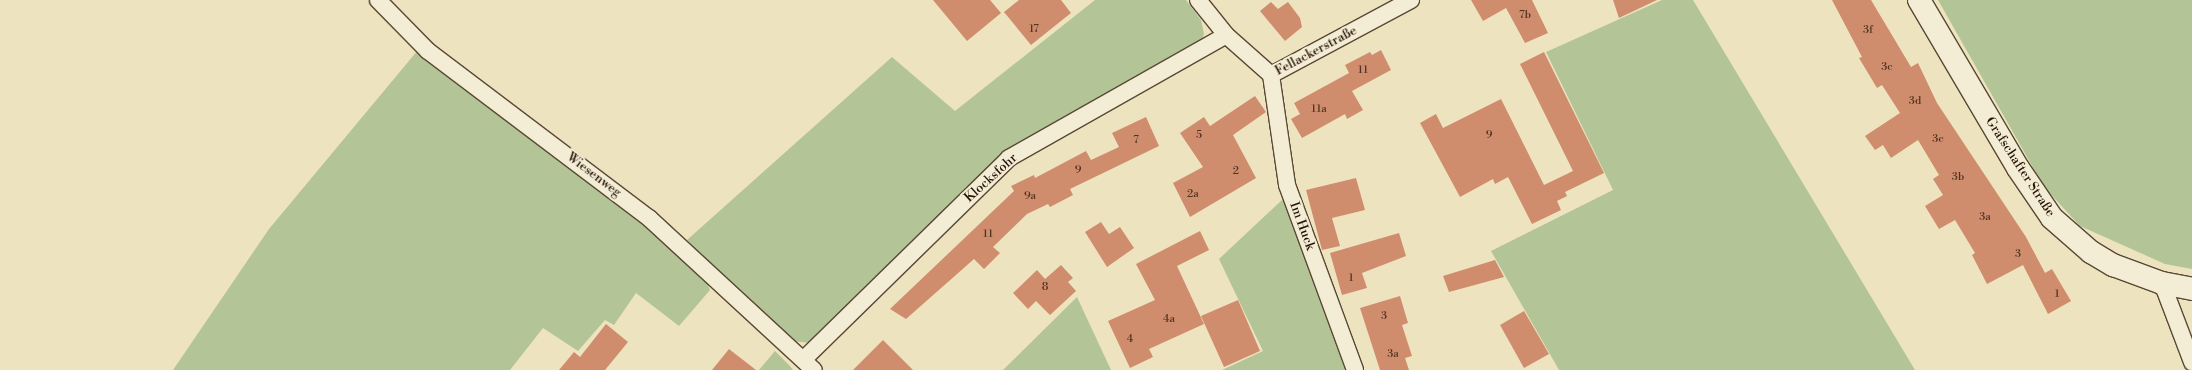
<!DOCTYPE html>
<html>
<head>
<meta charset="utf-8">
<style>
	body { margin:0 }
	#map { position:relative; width:2192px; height:370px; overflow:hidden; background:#eee3bf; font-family:"Libre Bodoni",serif }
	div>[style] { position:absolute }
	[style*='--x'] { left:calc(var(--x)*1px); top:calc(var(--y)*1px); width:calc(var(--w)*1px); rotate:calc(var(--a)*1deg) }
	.green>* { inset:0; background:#b3c596 }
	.building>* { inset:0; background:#cf8d6e }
	.roads { filter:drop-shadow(1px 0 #594835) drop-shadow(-1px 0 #594835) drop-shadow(0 1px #594835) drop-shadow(0 -1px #594835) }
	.street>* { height:16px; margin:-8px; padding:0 8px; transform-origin:8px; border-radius:8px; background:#f4edd5 }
	.secondary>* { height:22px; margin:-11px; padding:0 11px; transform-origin:11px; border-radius:11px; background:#f4edd5 }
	span { translate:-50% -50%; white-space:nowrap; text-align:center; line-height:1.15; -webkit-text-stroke:4px #f4edd5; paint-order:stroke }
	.number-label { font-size:11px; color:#513221 }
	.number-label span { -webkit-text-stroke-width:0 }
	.street-label { font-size:13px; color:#271407 }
</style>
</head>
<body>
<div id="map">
	<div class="green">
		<div style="clip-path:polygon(1095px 0,1186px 0,1201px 20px,1204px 34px,1202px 40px,998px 160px,811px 343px,790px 341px,687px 240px,892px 57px,955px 111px)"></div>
		<div style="clip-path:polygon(1662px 0,1693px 0,1915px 370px,1559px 370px,1491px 251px,1613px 190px,1546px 52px)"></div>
		<div style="clip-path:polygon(1938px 0,2192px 0,2192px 269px,2165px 264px,2080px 226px,2044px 187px)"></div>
		<div style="clip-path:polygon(418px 50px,586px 177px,703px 273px,710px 290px,679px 326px,636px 293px,614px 325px,605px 320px,578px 351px,543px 328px,510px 370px,173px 370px,269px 229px)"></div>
		<div style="clip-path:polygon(1283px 199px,1349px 370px,1222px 370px,1263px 351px,1219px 259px)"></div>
		<div style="clip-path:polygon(1077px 297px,1111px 370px,1003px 370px)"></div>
		<div style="clip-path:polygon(775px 351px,789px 365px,793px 370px,759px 370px)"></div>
	</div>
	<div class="building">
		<div style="clip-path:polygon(933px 0,990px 0,1001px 13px,967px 41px)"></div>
		<div style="clip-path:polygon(1019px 0,1061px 0,1071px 13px,1031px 45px,1004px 12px)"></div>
		<div style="clip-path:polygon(1471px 0,1532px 0,1548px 33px,1525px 43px,1506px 8px,1483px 21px)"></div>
		<div style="clip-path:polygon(1613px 0,1657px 0,1619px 18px)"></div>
		<div style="clip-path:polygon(1832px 0,1871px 0,1911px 67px,1918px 63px,1937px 103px,2026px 237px,2045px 273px,2052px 269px,2071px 301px,2048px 314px,2023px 265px,1987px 284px,1972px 255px,1975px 253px,1955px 220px,1939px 229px,1925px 206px,1943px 195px,1933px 179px,1939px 175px,1918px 140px,1891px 158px,1883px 145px,1875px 150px,1865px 136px,1900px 113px,1882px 85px,1877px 88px,1859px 58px,1862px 57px)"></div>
		<div style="clip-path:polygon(1271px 2px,1278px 9px,1288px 2px,1300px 18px,1302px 27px,1285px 41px,1260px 11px)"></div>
		<div style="clip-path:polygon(1381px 50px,1391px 70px,1352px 91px,1363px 110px,1347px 119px,1345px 114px,1302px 138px,1291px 119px,1300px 114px,1294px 103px,1349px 73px,1345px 65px,1370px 52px,1372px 55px)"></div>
		<div style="clip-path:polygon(1544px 52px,1604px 173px,1565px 192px,1567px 196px,1557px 201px,1561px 210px,1532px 224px,1508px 177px,1495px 184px,1493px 179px,1460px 197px,1420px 123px,1436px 114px,1443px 128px,1501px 99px,1544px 185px,1573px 171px,1520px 64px)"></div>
		<div style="clip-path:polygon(1255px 96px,1266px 112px,1233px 135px,1256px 178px,1190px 217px,1173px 183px,1203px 167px,1180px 133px,1204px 117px,1210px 126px)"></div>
		<div style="clip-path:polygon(1146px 117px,1159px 146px,1070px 189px,1073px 195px,1050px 207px,1048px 204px,1027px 214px,993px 247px,1000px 253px,984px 269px,974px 259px,906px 319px,890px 309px,1014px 191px,1011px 186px,1034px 175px,1035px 178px,1086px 151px,1091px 160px,1119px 147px,1112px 133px)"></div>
		<div style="clip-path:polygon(1356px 178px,1365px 210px,1332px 218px,1340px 246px,1322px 250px,1306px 190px)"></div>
		<div style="clip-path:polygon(1101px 222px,1109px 234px,1120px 227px,1134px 248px,1107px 267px,1085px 232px)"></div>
		<div style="clip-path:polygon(1200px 231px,1209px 250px,1177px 266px,1204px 324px,1149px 349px,1153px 357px,1130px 368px,1108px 321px,1155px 300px,1136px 264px)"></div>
		<div style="clip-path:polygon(1399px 233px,1406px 256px,1362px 273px,1367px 288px,1342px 295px,1330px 253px)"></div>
		<div style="clip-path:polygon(1495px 260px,1504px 277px,1449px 292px,1443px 276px)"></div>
		<div style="clip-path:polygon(1061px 265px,1073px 278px,1068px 282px,1076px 291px,1050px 315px,1036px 301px,1028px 309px,1013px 293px,1037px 270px,1045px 279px)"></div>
		<div style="clip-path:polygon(1400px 296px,1408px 323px,1402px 325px,1412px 356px,1405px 358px,1409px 370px,1380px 370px,1360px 308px)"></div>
		<div style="clip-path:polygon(1238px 300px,1260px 351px,1224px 367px,1201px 316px)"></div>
		<div style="clip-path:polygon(1524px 311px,1549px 354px,1524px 368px,1500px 325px)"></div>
		<div style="clip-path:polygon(606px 324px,628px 342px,605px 370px,559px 370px,574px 352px,580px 357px)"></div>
		<div style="clip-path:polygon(883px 340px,913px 370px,853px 370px)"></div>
		<div style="clip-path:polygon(729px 349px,756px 370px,712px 370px)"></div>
	</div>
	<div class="roads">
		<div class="street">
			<div style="--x:378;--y:0;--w:71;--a:45.6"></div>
			<div style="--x:428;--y:51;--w:277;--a:37.1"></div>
			<div style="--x:649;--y:218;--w:224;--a:42.7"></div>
			<div style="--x:1198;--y:0;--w:45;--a:51.3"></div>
			<div style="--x:1226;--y:35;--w:60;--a:41.6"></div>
			<div style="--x:1271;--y:75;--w:159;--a:-28.2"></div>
			<div style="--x:1271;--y:75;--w:111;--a:81.7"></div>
			<div style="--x:1287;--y:185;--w:197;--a:69.8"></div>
			<div style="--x:2162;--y:283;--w:85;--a:69.2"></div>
			<div style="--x:804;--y:359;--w:287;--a:-44.4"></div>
			<div style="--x:1009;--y:158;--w:249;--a:-29.5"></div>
		</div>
		<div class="secondary">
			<div style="--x:1919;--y:0;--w:195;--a:59.5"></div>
			<div style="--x:2018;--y:168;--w:60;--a:55.8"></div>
			<div style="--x:2052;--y:218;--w:52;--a:41.1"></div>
			<div style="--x:2091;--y:252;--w:26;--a:31"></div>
			<div style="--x:2113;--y:265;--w:52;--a:20.2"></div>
			<div style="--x:2162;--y:283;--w:31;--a:11"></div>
		</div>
	</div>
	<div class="number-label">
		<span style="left:1525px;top:15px">7b</span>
		<span style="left:1034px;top:29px">17</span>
		<span style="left:1868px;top:30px">3f</span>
		<span style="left:1887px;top:67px">3e</span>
		<span style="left:1363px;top:70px">11</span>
		<span style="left:1915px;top:101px">3d</span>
		<span style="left:1319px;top:109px">11a</span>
		<span style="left:1199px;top:135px">5</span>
		<span style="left:1489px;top:135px">9</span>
		<span style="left:1938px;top:139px">3c</span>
		<span style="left:1136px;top:140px">7</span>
		<span style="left:1078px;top:170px">9</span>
		<span style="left:1236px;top:171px">2</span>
		<span style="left:1958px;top:177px">3b</span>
		<span style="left:1193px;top:194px">2a</span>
		<span style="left:1030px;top:196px">9a</span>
		<span style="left:1985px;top:217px">3a</span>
		<span style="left:988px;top:234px">11</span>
		<span style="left:2018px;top:254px">3</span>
		<span style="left:1351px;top:278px">1</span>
		<span style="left:1045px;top:287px">8</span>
		<span style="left:2057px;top:294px">1</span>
		<span style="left:1384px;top:316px">3</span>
		<span style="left:1169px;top:319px">4a</span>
		<span style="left:1130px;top:339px">4</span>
		<span style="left:1393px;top:354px">3a</span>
	</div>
	<div class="street-label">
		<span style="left:1316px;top:51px;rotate:-28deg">Fellackerstraße</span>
		<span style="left:2020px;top:167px;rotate:57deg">Grafschafter Straße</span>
		<span style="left:594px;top:175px;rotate:37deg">Wiesenweg</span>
		<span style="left:991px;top:178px;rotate:-42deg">Klocksfohr</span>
		<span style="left:1302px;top:226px;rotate:70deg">Im Huck</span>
	</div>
</div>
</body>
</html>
